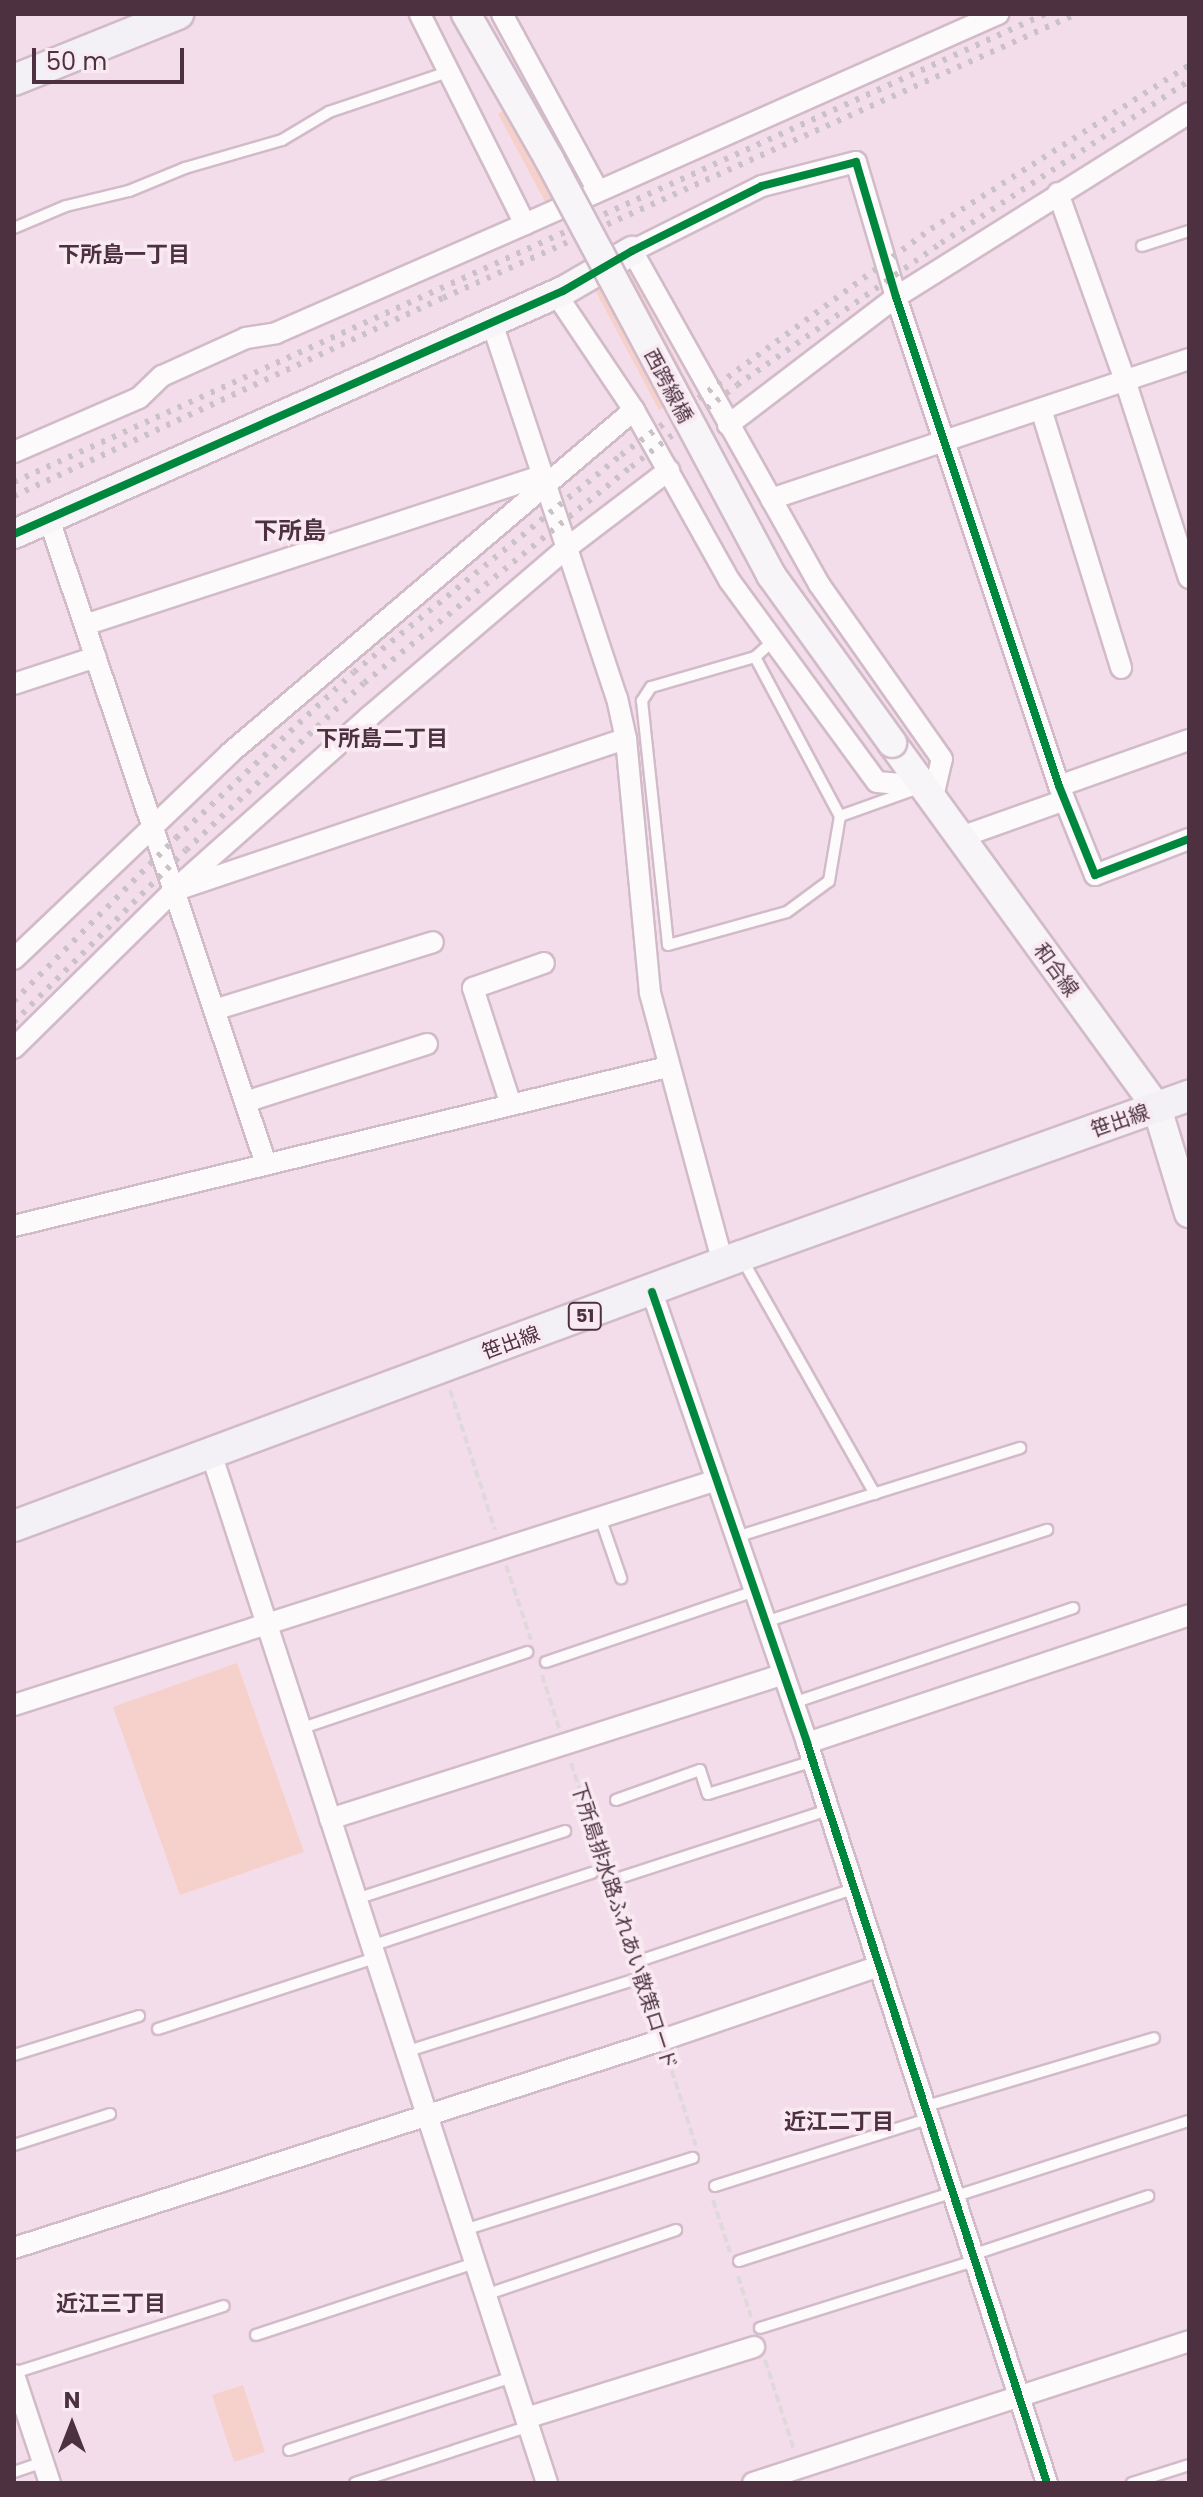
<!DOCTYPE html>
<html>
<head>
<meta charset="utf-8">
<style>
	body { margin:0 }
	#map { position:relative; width:1203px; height:2497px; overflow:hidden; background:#f4ddea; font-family:Poppins,"Noto Sans JP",sans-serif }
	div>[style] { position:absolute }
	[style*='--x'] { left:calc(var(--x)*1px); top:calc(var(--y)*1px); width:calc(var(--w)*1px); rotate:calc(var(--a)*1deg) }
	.green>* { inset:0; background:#f6d0cb }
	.path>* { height:4px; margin-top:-2px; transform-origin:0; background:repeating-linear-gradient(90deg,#e0d9dc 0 8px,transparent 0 12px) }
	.roads { filter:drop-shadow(2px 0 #d2bbc8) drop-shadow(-2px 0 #d2bbc8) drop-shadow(0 2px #d2bbc8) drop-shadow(0 -2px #d2bbc8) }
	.lane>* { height:10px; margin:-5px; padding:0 5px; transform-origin:5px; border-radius:5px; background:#fdfafc }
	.street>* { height:20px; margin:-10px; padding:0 10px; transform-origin:10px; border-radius:10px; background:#fdfafc }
	.secondary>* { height:28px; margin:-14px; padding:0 14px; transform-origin:14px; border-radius:14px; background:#f8f5f9 }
	.primary>* { height:30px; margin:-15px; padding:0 15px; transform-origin:15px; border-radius:15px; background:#f3f0f6 }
	.rail>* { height:6px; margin-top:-3px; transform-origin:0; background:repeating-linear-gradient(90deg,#cac2c6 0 4px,transparent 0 12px) }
	.bridges { filter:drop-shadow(2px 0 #d2bbc8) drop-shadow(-2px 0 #d2bbc8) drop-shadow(0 2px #d2bbc8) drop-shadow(0 -2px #d2bbc8) }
	.secondary-bridge>* { height:28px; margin:-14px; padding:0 14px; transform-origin:14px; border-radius:14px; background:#f8f5f9 }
	.cycleway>* { height:8px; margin:-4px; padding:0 4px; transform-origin:4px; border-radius:4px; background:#00873e }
	span { translate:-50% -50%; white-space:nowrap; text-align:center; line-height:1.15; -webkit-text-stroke:7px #f9eaf2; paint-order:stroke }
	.shield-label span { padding:2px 6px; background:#f9eaf2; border:2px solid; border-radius:6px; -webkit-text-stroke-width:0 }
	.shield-label { font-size:18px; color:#4d3141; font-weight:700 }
	.street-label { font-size:20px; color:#4d3141 }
	.neighbourhood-label { font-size:22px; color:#4d3141; font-weight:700 }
	.quarter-label { font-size:24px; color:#4d3141; font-weight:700 }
	.frame { position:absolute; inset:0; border:16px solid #4d3141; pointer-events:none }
	.north { position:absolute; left:32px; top:2385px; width:80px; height:80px; -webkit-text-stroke:6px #f9eaf2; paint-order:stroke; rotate:0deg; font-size:22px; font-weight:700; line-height:32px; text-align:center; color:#4d3141 }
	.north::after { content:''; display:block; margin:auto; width:28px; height:36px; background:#4d3141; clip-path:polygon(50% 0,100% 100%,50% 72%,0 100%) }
	.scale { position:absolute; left:32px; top:48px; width:152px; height:36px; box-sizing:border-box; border:4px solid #4d3141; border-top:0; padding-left:10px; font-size:24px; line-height:28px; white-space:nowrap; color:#4d3141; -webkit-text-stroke:6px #f9eaf2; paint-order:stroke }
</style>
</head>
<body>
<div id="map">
	<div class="green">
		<div style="clip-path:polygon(531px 96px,581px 189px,548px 207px,498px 114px)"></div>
		<div style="clip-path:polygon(630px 272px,693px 392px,659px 410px,595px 290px)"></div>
		<div style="clip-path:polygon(237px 1663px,304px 1852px,180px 1895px,113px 1707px)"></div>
		<div style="clip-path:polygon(243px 2385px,265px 2452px,234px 2462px,212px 2395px)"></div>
	</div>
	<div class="path">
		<div style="--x:450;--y:1390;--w:147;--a:72.2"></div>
		<div style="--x:506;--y:1565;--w:79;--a:71.6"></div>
		<div style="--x:542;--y:1675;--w:56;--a:72.2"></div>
		<div style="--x:571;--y:1763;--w:106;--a:71.9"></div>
		<div style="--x:613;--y:1892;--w:63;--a:71.6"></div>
		<div style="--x:644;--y:1987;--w:39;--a:72"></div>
		<div style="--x:668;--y:2059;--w:91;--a:72.2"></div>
		<div style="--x:713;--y:2200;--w:55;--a:71.9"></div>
		<div style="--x:738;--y:2276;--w:43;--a:72.4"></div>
		<div style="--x:765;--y:2360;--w:95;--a:72.1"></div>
	</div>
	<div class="roads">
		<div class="lane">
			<div style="--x:14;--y:228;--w:56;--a:-22.9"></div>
			<div style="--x:66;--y:206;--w:65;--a:-13.4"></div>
			<div style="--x:129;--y:191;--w:61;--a:-22.3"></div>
			<div style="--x:185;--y:168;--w:101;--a:-16.1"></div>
			<div style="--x:282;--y:140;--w:55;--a:-30.8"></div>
			<div style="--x:329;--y:112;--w:129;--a:-18.6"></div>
			<div style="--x:1142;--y:246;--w:49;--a:-17.7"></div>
			<div style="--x:773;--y:641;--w:24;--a:138"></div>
			<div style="--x:755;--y:657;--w:180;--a:61.9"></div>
			<div style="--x:840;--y:816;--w:77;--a:-19.6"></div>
			<div style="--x:755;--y:657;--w:108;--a:163.9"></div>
			<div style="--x:651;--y:687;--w:17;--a:123"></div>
			<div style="--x:642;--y:701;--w:245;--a:83.9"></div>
			<div style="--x:668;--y:945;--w:123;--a:-15.5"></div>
			<div style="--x:787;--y:912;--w:52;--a:-36.4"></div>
			<div style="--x:829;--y:881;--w:66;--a:-80.4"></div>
			<div style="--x:742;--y:1259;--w:270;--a:60.5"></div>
			<div style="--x:600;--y:1517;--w:65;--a:71"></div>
			<div style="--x:736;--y:1537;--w:298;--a:-17.4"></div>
			<div style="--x:765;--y:1622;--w:297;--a:-18.1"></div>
			<div style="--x:546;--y:1662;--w:221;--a:-18.8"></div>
			<div style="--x:793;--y:1703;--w:296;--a:-18.7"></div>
			<div style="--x:300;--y:1729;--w:240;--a:-18.7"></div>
			<div style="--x:616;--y:1800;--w:89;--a:-19.7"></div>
			<div style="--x:700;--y:1770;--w:25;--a:72"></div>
			<div style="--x:708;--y:1794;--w:110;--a:-17.4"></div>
			<div style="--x:616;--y:1879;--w:223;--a:-18"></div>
			<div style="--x:356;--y:1899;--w:220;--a:-18"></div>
			<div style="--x:371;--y:1946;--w:233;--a:-18.3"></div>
			<div style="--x:642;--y:1960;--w:223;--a:-18.6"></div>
			<div style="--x:158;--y:2029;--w:228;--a:-18.1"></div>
			<div style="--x:405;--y:2052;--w:239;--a:-17.5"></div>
			<div style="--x:14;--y:2055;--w:131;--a:-17.3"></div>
			<div style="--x:923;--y:2107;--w:241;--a:-16.6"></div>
			<div style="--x:14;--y:2145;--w:101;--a:-17.9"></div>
			<div style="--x:715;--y:2186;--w:222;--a:-17.5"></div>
			<div style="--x:953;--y:2197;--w:248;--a:-17.9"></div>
			<div style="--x:464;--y:2230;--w:240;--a:-17.5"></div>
			<div style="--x:972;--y:2255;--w:186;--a:-18.5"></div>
			<div style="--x:739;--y:2261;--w:223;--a:-17.8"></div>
			<div style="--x:485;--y:2295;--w:202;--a:-18.8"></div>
			<div style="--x:760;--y:2328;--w:224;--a:-17.4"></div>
			<div style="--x:256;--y:2335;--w:231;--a:-18.2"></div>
			<div style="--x:14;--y:2373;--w:220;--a:-17.7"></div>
			<div style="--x:289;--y:2450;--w:235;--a:-18.1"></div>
			<div style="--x:14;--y:2472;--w:31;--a:-19"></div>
			<div style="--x:355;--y:2483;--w:183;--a:-18.1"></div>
			<div style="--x:1132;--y:2483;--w:60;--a:-17.5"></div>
		</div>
		<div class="street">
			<div style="--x:502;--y:14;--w:199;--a:61.5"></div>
			<div style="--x:1058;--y:193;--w:199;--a:70.3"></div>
			<div style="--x:1125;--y:380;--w:208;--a:72.1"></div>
			<div style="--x:525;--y:224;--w:518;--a:-23.94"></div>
			<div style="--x:556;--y:294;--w:140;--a:56.1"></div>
			<div style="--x:634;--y:410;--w:195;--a:60.8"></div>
			<div style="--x:729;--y:580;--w:250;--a:53.8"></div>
			<div style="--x:877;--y:782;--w:48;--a:4.8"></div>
			<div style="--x:492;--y:323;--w:395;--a:71.6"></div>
			<div style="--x:617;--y:698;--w:42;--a:77.6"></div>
			<div style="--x:626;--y:739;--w:255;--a:84.6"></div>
			<div style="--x:650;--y:993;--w:281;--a:74.9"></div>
			<div style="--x:1041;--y:409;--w:271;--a:72.8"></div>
			<div style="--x:728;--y:425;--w:211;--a:-37.3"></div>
			<div style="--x:896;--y:297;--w:346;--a:-32.1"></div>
			<div style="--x:14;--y:452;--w:136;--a:-23.4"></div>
			<div style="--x:139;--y:398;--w:32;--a:-44"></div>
			<div style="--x:162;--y:376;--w:92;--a:-24.3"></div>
			<div style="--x:246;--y:338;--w:30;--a:-9"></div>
			<div style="--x:276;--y:333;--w:272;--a:-23.6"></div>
			<div style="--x:525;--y:224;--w:235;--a:-116.6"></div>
			<div style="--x:771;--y:499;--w:441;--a:-18.5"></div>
			<div style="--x:49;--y:519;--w:681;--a:71.41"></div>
			<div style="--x:85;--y:625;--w:480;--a:-18.1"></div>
			<div style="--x:14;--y:684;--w:86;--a:-18.2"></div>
			<div style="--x:1059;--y:786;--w:138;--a:-19.5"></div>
			<div style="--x:933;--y:797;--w:39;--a:-77"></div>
			<div style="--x:942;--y:759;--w:214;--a:-125.1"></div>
			<div style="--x:819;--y:584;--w:382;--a:-119.3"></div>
			<div style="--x:632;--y:251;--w:145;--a:-26.6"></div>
			<div style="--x:762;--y:186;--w:97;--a:-14.3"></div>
			<div style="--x:856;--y:162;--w:141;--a:73.5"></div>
			<div style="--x:896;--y:297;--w:515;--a:71.57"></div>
			<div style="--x:1059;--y:786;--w:96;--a:68"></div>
			<div style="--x:1095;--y:875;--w:101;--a:-21"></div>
			<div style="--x:961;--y:837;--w:110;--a:-19.6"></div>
			<div style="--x:182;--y:888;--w:468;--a:-18.6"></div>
			<div style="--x:14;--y:959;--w:298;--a:-43.6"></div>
			<div style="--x:230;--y:753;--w:530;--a:-40.33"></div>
			<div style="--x:214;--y:1010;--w:229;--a:-17.2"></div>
			<div style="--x:14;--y:1048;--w:225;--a:-44.6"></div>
			<div style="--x:174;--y:890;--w:262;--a:-41.6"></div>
			<div style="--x:370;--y:716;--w:260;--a:-40.5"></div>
			<div style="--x:568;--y:547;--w:127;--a:-37.3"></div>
			<div style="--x:245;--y:1102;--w:191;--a:-17.7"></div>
			<div style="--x:511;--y:1105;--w:123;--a:-108"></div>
			<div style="--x:473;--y:988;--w:75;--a:-19.4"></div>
			<div style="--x:14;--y:1226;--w:672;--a:-13.68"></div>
			<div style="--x:652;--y:1292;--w:477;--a:71"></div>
			<div style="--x:807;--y:1743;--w:778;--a:72.03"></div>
			<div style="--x:211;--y:1453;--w:1083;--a:71.93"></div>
			<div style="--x:14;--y:1705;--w:738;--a:-17.75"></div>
			<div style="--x:807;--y:1743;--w:403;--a:-18.5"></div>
			<div style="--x:330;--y:1819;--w:476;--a:-17.7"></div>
			<div style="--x:14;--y:2248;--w:681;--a:-17.8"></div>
			<div style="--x:662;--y:2040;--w:227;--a:-18.8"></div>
			<div style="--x:14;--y:2375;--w:114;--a:71.6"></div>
			<div style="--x:526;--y:2418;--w:239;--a:-17.3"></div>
			<div style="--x:753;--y:2483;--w:459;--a:-18"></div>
		</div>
		<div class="secondary">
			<div style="--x:14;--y:534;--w:600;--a:-23.88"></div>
			<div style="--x:563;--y:291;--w:80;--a:-30.1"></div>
			<div style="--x:892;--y:743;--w:451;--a:54"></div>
			<div style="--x:1157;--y:1108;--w:110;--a:73.1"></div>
		</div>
		<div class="primary">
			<div style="--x:14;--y:80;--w:177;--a:-21.9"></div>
			<div style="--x:14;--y:1526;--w:776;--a:-20.37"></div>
			<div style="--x:741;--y:1256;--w:476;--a:-19.7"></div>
		</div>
	</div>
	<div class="rail">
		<div style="--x:14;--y:482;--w:1132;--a:-24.41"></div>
		<div style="--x:14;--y:496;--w:472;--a:-24.8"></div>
		<div style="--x:443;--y:298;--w:694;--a:-24.16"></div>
		<div style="--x:14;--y:1001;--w:230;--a:-45.2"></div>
		<div style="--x:176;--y:838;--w:243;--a:-43"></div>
		<div style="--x:354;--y:672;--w:344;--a:-39.1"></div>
		<div style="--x:621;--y:455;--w:384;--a:-36.1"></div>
		<div style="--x:931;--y:229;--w:306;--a:-32.4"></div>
		<div style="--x:14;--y:1022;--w:243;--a:-45"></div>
		<div style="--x:186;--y:850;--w:244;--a:-43.2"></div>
		<div style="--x:364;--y:683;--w:343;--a:-39"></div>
		<div style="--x:631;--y:467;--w:134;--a:-37.7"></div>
		<div style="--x:737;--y:385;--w:249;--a:-34.8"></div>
		<div style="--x:941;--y:243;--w:296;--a:-33.2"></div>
	</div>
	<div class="bridges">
		<div class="secondary-bridge">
			<div style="--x:466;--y:14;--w:167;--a:60.2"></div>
			<div style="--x:549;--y:159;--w:472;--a:61.9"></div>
			<div style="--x:771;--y:575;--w:207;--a:54.2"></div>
		</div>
	</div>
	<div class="cycleway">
		<div style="--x:14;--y:534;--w:600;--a:-23.88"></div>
		<div style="--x:563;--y:291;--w:80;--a:-30.1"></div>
		<div style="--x:632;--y:251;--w:145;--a:-26.6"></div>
		<div style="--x:762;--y:186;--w:97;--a:-14.3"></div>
		<div style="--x:856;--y:162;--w:141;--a:73.5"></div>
		<div style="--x:896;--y:297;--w:515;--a:71.57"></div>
		<div style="--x:1059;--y:786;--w:96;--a:68"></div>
		<div style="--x:1095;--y:875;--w:101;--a:-21"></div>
		<div style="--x:652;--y:1292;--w:477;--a:71"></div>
		<div style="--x:807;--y:1743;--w:778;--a:72.03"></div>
	</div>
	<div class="shield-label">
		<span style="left:585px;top:1316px">51</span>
	</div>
	<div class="street-label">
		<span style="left:668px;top:386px;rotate:62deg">西跨線橋</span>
		<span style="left:1056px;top:970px;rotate:54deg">和合線</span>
		<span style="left:1120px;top:1121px;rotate:-19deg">笹出線</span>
		<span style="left:511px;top:1343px;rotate:-20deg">笹出線</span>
		<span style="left:624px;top:1926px;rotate:72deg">下所島排水路ふれあい散策ロード</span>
	</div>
	<div class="neighbourhood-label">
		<span style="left:124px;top:255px">下所島一丁目</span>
		<span style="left:382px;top:739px">下所島二丁目</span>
		<span style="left:839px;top:2122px">近江二丁目</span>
		<span style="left:111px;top:2304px">近江三丁目</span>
	</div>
	<div class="quarter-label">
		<span style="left:290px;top:531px">下所島</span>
	</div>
	<div class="frame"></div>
	<div class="north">N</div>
	<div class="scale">50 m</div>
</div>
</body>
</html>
